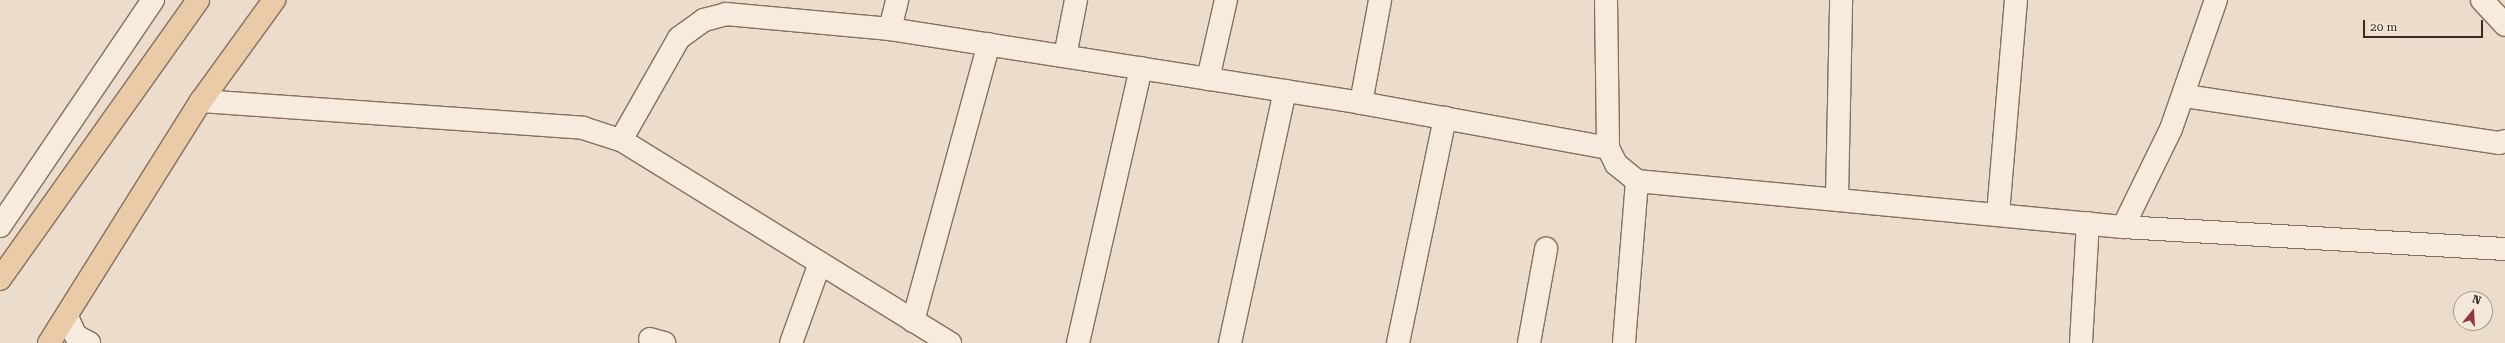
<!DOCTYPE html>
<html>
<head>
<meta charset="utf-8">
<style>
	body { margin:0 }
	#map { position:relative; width:2505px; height:343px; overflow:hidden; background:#ebdccb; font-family:"Roboto Serif",serif }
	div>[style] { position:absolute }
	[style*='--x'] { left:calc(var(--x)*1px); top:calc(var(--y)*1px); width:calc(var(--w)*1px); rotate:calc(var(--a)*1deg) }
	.roads { filter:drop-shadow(1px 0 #866f60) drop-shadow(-1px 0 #866f60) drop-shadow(0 1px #866f60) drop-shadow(0 -1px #866f60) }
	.minor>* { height:22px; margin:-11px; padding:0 11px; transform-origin:11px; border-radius:11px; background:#f6ebdd }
	.major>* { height:22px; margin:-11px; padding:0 11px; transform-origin:11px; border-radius:11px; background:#e9cba7 }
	span { translate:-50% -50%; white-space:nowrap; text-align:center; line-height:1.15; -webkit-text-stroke:3px #f3e8d9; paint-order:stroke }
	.north { position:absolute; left:2453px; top:291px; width:40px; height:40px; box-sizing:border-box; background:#f3e8d9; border:1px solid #a89c90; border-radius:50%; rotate:18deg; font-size:11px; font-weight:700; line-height:16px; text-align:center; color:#382a22 }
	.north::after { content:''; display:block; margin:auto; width:14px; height:18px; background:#903644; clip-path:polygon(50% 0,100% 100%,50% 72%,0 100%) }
	.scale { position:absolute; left:2363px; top:20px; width:120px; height:18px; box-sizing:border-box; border:2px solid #382a22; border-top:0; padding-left:5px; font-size:12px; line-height:14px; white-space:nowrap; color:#382a22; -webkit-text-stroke:3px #f3e8d9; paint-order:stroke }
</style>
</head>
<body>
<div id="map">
	<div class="roads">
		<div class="minor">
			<div style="--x:1606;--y:0;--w:148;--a:89.2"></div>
			<div style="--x:1608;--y:148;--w:18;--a:63"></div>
			<div style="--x:1616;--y:164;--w:27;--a:39"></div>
			<div style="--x:1637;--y:181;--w:163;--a:94.6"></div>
			<div style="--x:2482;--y:0;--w:34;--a:47"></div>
			<div style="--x:890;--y:29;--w:30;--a:-76"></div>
			<div style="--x:1065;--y:56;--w:57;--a:-78.9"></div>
			<div style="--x:1208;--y:79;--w:81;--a:-77.2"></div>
			<div style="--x:2185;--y:96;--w:317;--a:8.5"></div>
			<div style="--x:2499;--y:143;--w:6;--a:-18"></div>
			<div style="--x:201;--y:101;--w:383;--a:4"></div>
			<div style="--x:583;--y:128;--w:40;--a:18"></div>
			<div style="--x:621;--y:140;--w:387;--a:31.7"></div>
			<div style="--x:1361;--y:103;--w:105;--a:-79.5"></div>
			<div style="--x:621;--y:140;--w:117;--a:-60.4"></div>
			<div style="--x:679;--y:38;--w:31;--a:-36"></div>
			<div style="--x:704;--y:20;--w:23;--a:-15"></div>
			<div style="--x:726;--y:14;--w:165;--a:5.2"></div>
			<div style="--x:890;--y:29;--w:477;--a:8.9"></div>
			<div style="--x:1361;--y:103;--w:251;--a:10.3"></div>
			<div style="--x:1637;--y:181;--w:488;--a:5.4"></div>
			<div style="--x:2123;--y:227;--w:383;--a:3.3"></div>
			<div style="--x:1837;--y:198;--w:198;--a:-88.8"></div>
			<div style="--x:1998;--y:214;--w:215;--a:-85.2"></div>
			<div style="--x:0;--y:226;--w:273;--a:-55.9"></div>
			<div style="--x:2123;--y:227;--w:109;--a:-63.9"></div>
			<div style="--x:2171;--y:129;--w:137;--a:-70.8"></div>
			<div style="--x:67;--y:317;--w:21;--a:65"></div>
			<div style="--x:76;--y:336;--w:15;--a:28"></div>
			<div style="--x:913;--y:321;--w:287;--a:-74.7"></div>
			<div style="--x:650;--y:339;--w:15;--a:16"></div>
			<div style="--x:791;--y:343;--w:85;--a:-70.1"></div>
			<div style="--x:1078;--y:343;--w:282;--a:-77.1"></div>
			<div style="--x:1230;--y:343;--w:258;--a:-77.7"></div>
			<div style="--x:1398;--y:343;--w:230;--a:-78.2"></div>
			<div style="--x:1529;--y:343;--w:96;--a:-79.7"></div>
			<div style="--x:2081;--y:343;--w:120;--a:-86.7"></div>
		</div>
		<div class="major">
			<div style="--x:0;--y:279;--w:342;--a:-54.6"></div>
			<div style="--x:49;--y:343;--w:286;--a:-57.9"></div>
			<div style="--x:201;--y:101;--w:125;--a:-54.1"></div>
		</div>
	</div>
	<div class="north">N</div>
	<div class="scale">20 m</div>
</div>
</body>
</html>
